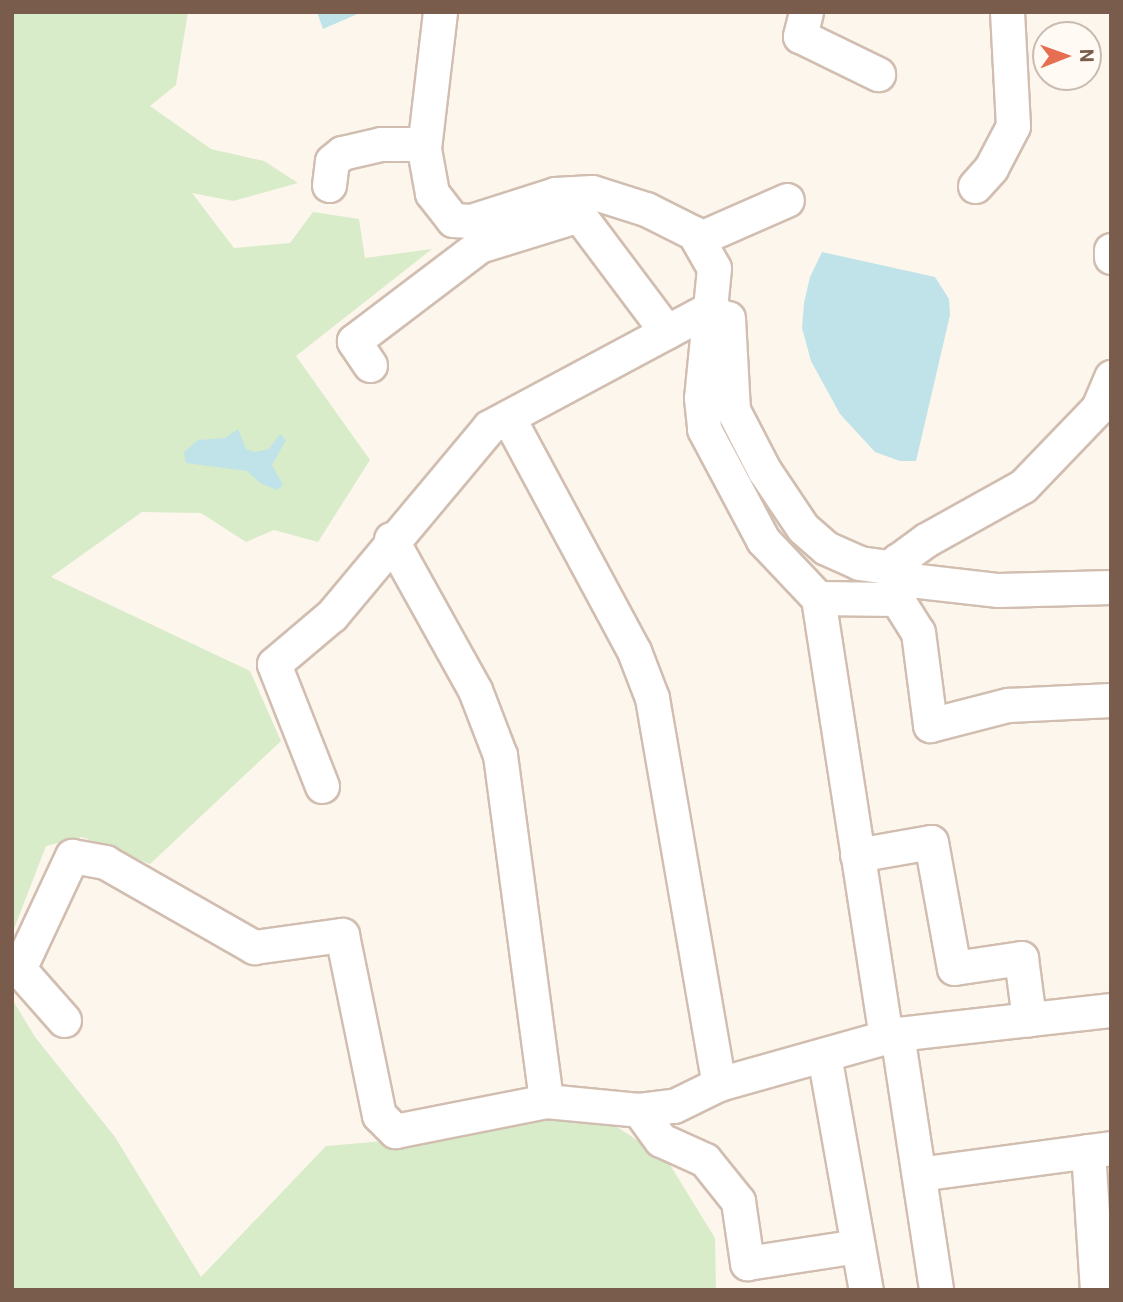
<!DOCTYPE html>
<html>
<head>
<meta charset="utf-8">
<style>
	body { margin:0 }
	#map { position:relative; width:1123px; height:1302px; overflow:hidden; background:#fdf6ec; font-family:Roboto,sans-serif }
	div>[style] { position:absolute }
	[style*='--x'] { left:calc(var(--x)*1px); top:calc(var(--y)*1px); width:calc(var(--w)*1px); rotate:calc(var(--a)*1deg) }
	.green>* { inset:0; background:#d8ecc9 }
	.water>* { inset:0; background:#bfe3e8 }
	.roads { filter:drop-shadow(2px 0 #d1beb0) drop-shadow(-2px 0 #d1beb0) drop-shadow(0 2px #d1beb0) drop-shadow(0 -2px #d1beb0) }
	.minor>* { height:33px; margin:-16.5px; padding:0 16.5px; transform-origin:16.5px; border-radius:16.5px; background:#fff }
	span { translate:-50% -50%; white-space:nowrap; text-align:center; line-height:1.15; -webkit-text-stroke:5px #fffaf3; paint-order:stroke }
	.frame { position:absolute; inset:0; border:14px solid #7a5c4d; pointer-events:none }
	.north { position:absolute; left:1032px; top:21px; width:70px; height:70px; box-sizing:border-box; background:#fffaf3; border:2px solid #cabbb1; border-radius:50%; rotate:89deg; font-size:19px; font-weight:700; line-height:28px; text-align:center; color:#7a5c4d }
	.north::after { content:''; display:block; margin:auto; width:24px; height:32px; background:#e76f51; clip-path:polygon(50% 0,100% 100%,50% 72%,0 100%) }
</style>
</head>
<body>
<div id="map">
	<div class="green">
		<div style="clip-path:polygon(12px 12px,188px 12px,176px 85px,150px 106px,211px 149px,264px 161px,298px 183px,233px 201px,192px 193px,234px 248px,290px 243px,313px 212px,359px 219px,365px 258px,432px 249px,296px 356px,370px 460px,318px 542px,274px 530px,246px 542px,201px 513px,142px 512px,51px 577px,250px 671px,281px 741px,150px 864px,82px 837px,46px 846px,12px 934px)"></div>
		<div style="clip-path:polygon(12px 999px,35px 1037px,115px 1137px,201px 1277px,326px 1146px,396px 1140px,540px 1113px,614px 1125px,667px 1160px,715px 1238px,716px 1290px,12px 1290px)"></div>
	</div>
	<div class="water">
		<div style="clip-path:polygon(317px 12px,362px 12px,323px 29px)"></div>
		<div style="clip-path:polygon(822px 252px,935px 277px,949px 299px,950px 315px,916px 461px,900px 461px,875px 452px,840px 414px,811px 361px,802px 328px,804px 303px,810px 277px)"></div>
		<div style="clip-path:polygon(238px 429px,246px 449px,255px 452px,269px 449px,280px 434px,286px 440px,272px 465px,283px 485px,277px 490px,260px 483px,247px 471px,186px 463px,184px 452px,198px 440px,225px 438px)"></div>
	</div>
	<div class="roads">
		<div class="minor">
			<div style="--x:440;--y:12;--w:138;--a:96.7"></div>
			<div style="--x:424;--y:149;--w:45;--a:79.7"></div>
			<div style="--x:432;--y:193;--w:34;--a:52"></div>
			<div style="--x:453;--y:220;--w:18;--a:3"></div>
			<div style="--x:471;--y:221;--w:88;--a:-17.8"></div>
			<div style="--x:555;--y:194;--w:37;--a:-3"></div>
			<div style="--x:592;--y:192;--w:57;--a:17.5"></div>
			<div style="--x:646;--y:209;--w:54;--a:26.6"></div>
			<div style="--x:694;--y:233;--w:40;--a:60.3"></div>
			<div style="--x:714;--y:268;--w:131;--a:95.7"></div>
			<div style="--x:701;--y:398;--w:31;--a:84"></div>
			<div style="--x:704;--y:429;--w:126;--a:62"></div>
			<div style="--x:763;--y:540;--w:80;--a:46.5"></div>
			<div style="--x:818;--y:598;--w:444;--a:81.2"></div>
			<div style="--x:806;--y:12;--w:25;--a:104"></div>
			<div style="--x:800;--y:36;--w:87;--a:26"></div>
			<div style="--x:329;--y:185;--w:24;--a:-83"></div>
			<div style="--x:332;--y:161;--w:13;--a:-39"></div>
			<div style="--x:342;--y:153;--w:40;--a:-13"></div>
			<div style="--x:381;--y:144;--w:43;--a:0"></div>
			<div style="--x:975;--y:186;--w:24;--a:-48"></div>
			<div style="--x:991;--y:168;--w:47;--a:-62.4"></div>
			<div style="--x:1013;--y:126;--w:114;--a:-93"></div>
			<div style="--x:698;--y:239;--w:97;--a:-23.7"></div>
			<div style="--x:1111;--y:250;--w:7;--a:90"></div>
			<div style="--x:728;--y:318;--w:92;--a:86.9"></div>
			<div style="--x:733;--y:410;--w:68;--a:62.7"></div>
			<div style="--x:764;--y:470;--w:70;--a:56.1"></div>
			<div style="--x:803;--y:528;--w:30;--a:41"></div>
			<div style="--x:826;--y:548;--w:36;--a:24"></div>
			<div style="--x:859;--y:563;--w:30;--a:8"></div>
			<div style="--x:889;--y:567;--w:46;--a:-36.1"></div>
			<div style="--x:926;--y:540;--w:111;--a:-29.1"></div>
			<div style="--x:1023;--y:486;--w:108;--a:-46.1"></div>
			<div style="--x:1098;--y:408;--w:34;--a:-67"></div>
			<div style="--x:370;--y:365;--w:29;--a:-124"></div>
			<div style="--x:354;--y:341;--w:157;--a:-37.2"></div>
			<div style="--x:479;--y:246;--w:105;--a:-17.2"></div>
			<div style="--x:579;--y:215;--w:146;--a:53.1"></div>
			<div style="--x:508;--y:417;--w:266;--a:61.7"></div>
			<div style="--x:634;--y:651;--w:50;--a:69"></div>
			<div style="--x:652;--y:698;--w:392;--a:80.2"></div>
			<div style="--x:391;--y:539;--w:173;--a:60.9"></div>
			<div style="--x:475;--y:690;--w:70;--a:69"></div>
			<div style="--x:500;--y:755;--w:349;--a:82.4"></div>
			<div style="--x:546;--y:1101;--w:93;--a:5.5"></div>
			<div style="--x:639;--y:1110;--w:35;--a:-7"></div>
			<div style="--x:674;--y:1106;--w:50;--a:-26.1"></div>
			<div style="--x:719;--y:1084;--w:185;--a:-15.7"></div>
			<div style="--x:897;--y:1034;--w:215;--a:-6.4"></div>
			<div style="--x:898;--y:560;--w:23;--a:59"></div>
			<div style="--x:910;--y:580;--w:89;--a:6.5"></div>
			<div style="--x:998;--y:590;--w:113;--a:-1.5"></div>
			<div style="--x:818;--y:598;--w:79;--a:0.7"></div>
			<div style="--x:897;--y:599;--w:39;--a:58"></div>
			<div style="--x:918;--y:632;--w:94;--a:82.6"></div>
			<div style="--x:930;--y:725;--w:81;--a:-14.4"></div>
			<div style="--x:1008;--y:705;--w:103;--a:-2.8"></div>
			<div style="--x:322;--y:786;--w:131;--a:-111.5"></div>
			<div style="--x:274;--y:664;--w:76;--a:-40.2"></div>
			<div style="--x:332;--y:615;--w:245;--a:-50.1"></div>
			<div style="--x:489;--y:427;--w:254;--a:-28.2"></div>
			<div style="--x:857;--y:855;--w:75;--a:-10"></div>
			<div style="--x:931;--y:842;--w:128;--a:79.7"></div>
			<div style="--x:954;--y:968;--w:68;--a:-8.5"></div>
			<div style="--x:1021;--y:958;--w:62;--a:82.5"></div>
			<div style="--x:64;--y:1020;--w:68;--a:-131.4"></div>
			<div style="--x:19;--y:969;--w:125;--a:-64.9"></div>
			<div style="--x:72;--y:856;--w:34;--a:10"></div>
			<div style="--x:105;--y:862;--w:172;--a:29.7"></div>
			<div style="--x:254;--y:947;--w:89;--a:-7.8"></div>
			<div style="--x:342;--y:935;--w:184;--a:78.4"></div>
			<div style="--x:379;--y:1115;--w:23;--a:45"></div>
			<div style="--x:395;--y:1131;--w:154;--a:-11.2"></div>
			<div style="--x:897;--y:1034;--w:259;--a:81.3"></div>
			<div style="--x:824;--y:1055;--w:239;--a:79.9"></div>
			<div style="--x:639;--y:1110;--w:37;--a:54"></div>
			<div style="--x:661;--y:1140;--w:48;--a:24.4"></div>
			<div style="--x:705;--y:1160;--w:53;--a:51.2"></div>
			<div style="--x:738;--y:1201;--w:63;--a:81.7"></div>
			<div style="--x:747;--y:1263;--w:112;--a:-8.7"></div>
			<div style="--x:1088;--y:1151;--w:139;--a:86.3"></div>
			<div style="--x:919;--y:1174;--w:194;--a:-7.7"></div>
		</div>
	</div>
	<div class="frame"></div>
	<div class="north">N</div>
</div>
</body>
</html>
